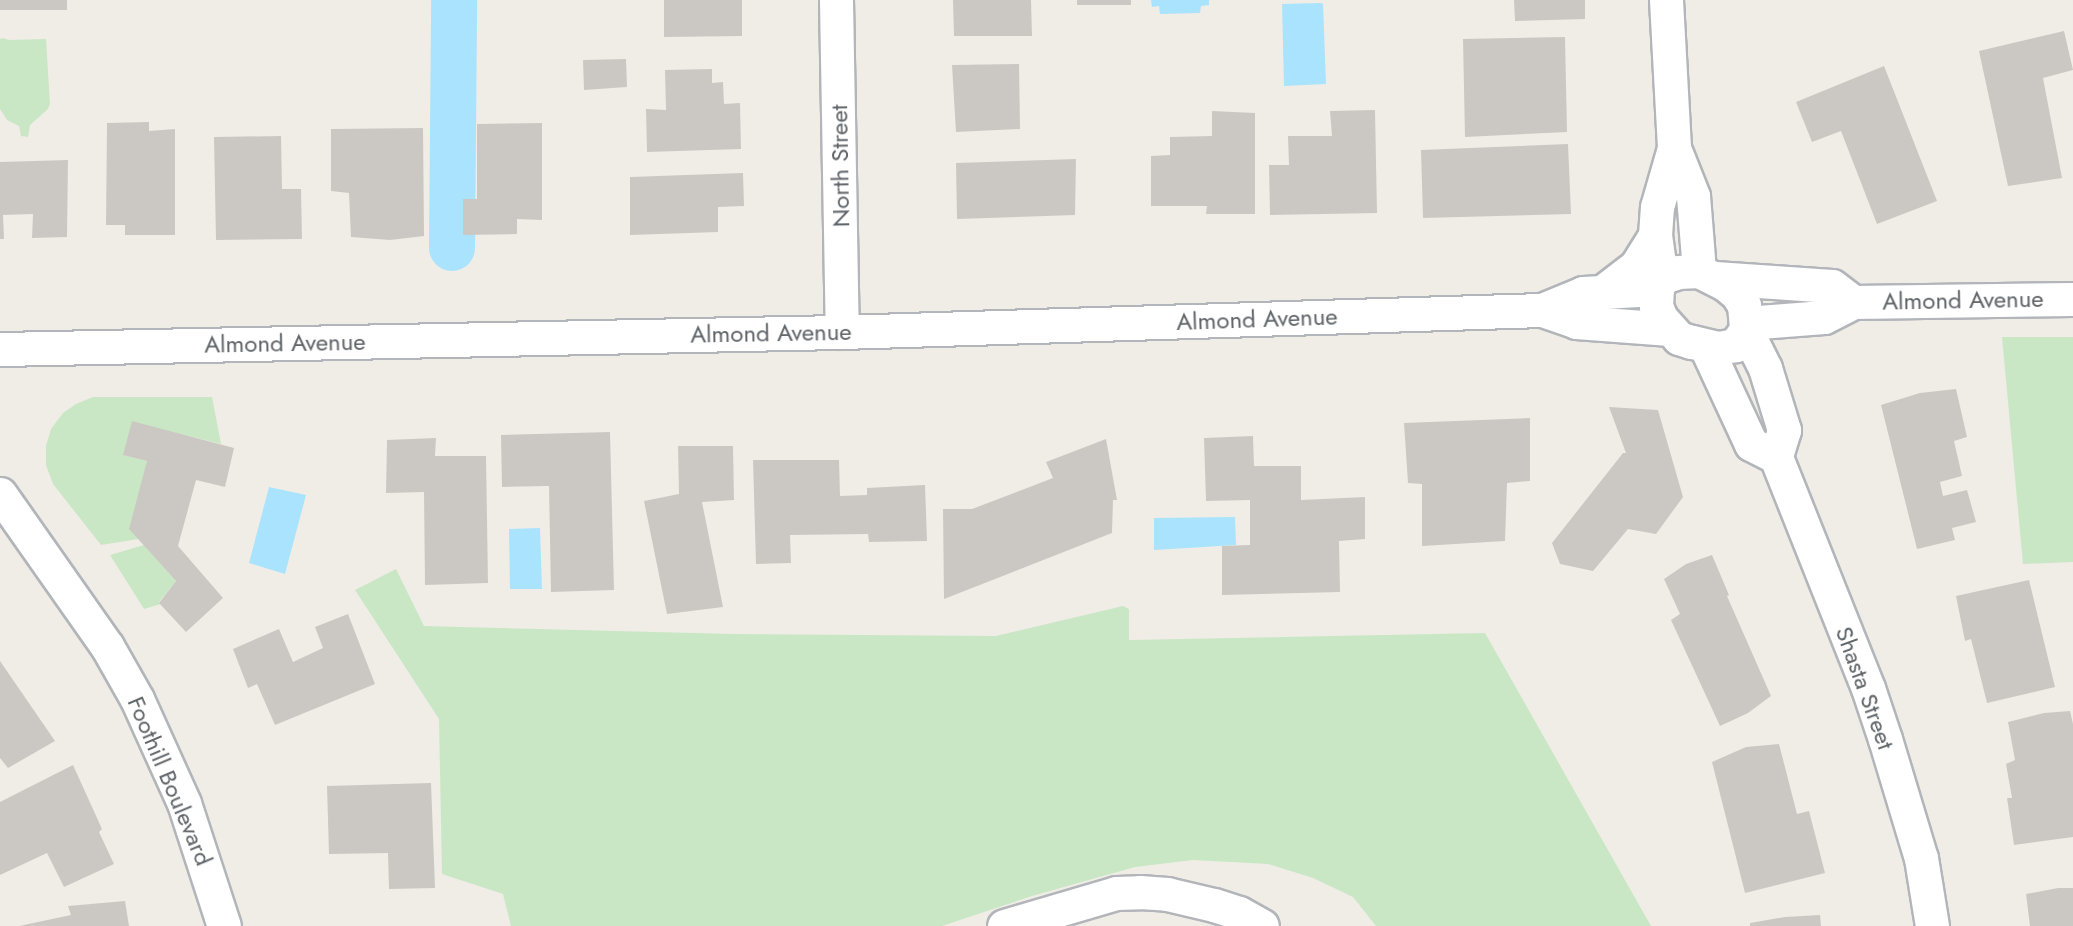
<!DOCTYPE html>
<html>
<head>
<meta charset="utf-8">
<style>
	body { margin:0 }
	#map { position:relative; width:2073px; height:926px; overflow:hidden; background:#f0ede7; font-family:Jost,sans-serif }
	div>[style] { position:absolute }
	[style*='--x'] { left:calc(var(--x)*1px); top:calc(var(--y)*1px); width:calc(var(--w)*1px); rotate:calc(var(--a)*1deg) }
	.green>* { inset:0; background:#c9e7c5 }
	.water>* { inset:0; background:#aae3fd }
	.canal>* { height:46px; margin:-23px; padding:0 23px; transform-origin:23px; border-radius:23px; background:#aae3fd }
	.building>* { inset:0; background:#cbc8c3 }
	.roads { filter:drop-shadow(2px 0 #b2b5b9) drop-shadow(-2px 0 #b2b5b9) drop-shadow(0 2px #b2b5b9) drop-shadow(0 -2px #b2b5b9) }
	.minor>* { height:33px; margin:-16.5px; padding:0 16.5px; transform-origin:16.5px; border-radius:16.5px; background:#fff }
	.tertiary>* { height:33px; margin:-16.5px; padding:0 16.5px; transform-origin:16.5px; border-radius:16.5px; background:#fff }
	span { translate:-50% -50%; white-space:nowrap; text-align:center; line-height:1.15; -webkit-text-stroke:5px #fff; paint-order:stroke }
	.street-label { font-size:24px; color:#5e6367 }
</style>
</head>
<body>
<div id="map">
	<div class="green">
		<div style="clip-path:polygon(3px 38px,9px 40px,46px 39px,50px 104px,48px 109px,30px 125px,28px 137px,21px 136px,19px 126px,7px 120px,0 109px,0 39px)"></div>
		<div style="clip-path:polygon(2002px 337px,2073px 337px,2073px 562px,2023px 564px)"></div>
		<div style="clip-path:polygon(93px 397px,212px 397px,221px 444px,132px 422px,124px 455px,147px 461px,139px 539px,101px 545px,53px 484px,46px 465px,46px 446px,51px 429px,63px 413px,76px 404px)"></div>
		<div style="clip-path:polygon(144px 545px,176px 581px,159px 602px,161px 604px,144px 609px,110px 555px)"></div>
		<div style="clip-path:polygon(396px 569px,424px 626px,733px 634px,996px 636px,1123px 606px,1129px 609px,1129px 640px,1485px 633px,1651px 926px,1376px 926px,1353px 897px,1313px 878px,1268px 864px,1193px 860px,1135px 867px,1032px 896px,942px 926px,511px 926px,503px 894px,442px 874px,439px 719px,355px 590px)"></div>
	</div>
	<div class="water">
		<div style="clip-path:polygon(1151px 0,1209px 0,1209px 5px,1201px 6px,1200px 13px,1160px 14px,1159px 6px,1152px 7px)"></div>
		<div style="clip-path:polygon(1321px 3px,1323px 4px,1326px 84px,1284px 86px,1282px 4px)"></div>
		<div style="clip-path:polygon(269px 487px,306px 495px,285px 574px,249px 563px)"></div>
		<div style="clip-path:polygon(1235px 517px,1236px 545px,1154px 550px,1154px 518px)"></div>
		<div style="clip-path:polygon(540px 528px,542px 589px,510px 589px,509px 529px)"></div>
	</div>
	<div class="canal">
		<div style="--x:452;--y:248;--w:248;--a:-89.5"></div>
	</div>
	<div class="building">
		<div style="clip-path:polygon(0 0,67px 0,67px 10px,0 10px)"></div>
		<div style="clip-path:polygon(664px 0,742px 0,742px 36px,664px 37px)"></div>
		<div style="clip-path:polygon(953px 0,1031px 0,1032px 36px,954px 36px)"></div>
		<div style="clip-path:polygon(1077px 0,1131px 0,1131px 5px,1077px 5px)"></div>
		<div style="clip-path:polygon(1514px 0,1585px 0,1585px 19px,1515px 21px)"></div>
		<div style="clip-path:polygon(2064px 31px,2073px 70px,2043px 78px,2062px 178px,2008px 186px,1979px 51px)"></div>
		<div style="clip-path:polygon(1565px 37px,1567px 132px,1465px 137px,1463px 39px)"></div>
		<div style="clip-path:polygon(626px 59px,627px 87px,584px 90px,583px 60px)"></div>
		<div style="clip-path:polygon(1019px 64px,1020px 129px,956px 132px,952px 65px)"></div>
		<div style="clip-path:polygon(1884px 66px,1937px 201px,1877px 224px,1841px 131px,1812px 142px,1796px 102px)"></div>
		<div style="clip-path:polygon(712px 69px,712px 83px,723px 82px,724px 104px,740px 103px,741px 149px,647px 152px,646px 109px,666px 110px,665px 70px)"></div>
		<div style="clip-path:polygon(1375px 110px,1377px 213px,1270px 215px,1269px 165px,1289px 165px,1288px 136px,1332px 136px,1330px 111px)"></div>
		<div style="clip-path:polygon(1212px 111px,1255px 113px,1255px 214px,1206px 214px,1207px 206px,1151px 206px,1151px 156px,1170px 155px,1170px 137px,1212px 136px)"></div>
		<div style="clip-path:polygon(149px 122px,149px 131px,175px 129px,175px 235px,125px 235px,125px 225px,106px 225px,107px 123px)"></div>
		<div style="clip-path:polygon(542px 123px,542px 220px,517px 219px,517px 234px,463px 235px,463px 199px,477px 199px,477px 124px)"></div>
		<div style="clip-path:polygon(423px 128px,424px 236px,390px 240px,351px 237px,349px 193px,331px 191px,331px 129px)"></div>
		<div style="clip-path:polygon(281px 136px,282px 189px,301px 189px,302px 239px,216px 240px,214px 137px)"></div>
		<div style="clip-path:polygon(1568px 144px,1571px 214px,1423px 218px,1421px 150px)"></div>
		<div style="clip-path:polygon(1076px 159px,1075px 215px,957px 219px,956px 163px)"></div>
		<div style="clip-path:polygon(68px 160px,67px 237px,32px 238px,33px 214px,3px 215px,4px 239px,0 239px,0 162px)"></div>
		<div style="clip-path:polygon(743px 173px,744px 206px,718px 207px,718px 232px,630px 235px,630px 177px)"></div>
		<div style="clip-path:polygon(1956px 389px,1967px 437px,1954px 441px,1962px 476px,1940px 482px,1943px 496px,1967px 490px,1976px 522px,1952px 528px,1955px 540px,1917px 549px,1881px 405px,1920px 393px)"></div>
		<div style="clip-path:polygon(1609px 407px,1658px 410px,1683px 497px,1656px 534px,1628px 529px,1593px 571px,1560px 564px,1552px 543px,1623px 453px,1626px 453px)"></div>
		<div style="clip-path:polygon(1530px 418px,1530px 481px,1507px 483px,1505px 541px,1422px 546px,1422px 484px,1408px 483px,1404px 423px)"></div>
		<div style="clip-path:polygon(132px 421px,234px 448px,225px 487px,196px 480px,178px 546px,223px 598px,186px 632px,159px 603px,176px 581px,129px 529px,147px 461px,123px 455px)"></div>
		<div style="clip-path:polygon(610px 432px,614px 590px,551px 592px,549px 486px,502px 487px,501px 435px)"></div>
		<div style="clip-path:polygon(1253px 436px,1254px 466px,1301px 466px,1301px 500px,1365px 497px,1365px 539px,1339px 541px,1340px 592px,1222px 595px,1222px 546px,1250px 545px,1250px 500px,1206px 501px,1204px 438px)"></div>
		<div style="clip-path:polygon(436px 438px,435px 456px,486px 456px,488px 583px,425px 585px,424px 492px,386px 493px,387px 440px)"></div>
		<div style="clip-path:polygon(1106px 439px,1117px 500px,1113px 500px,1112px 533px,944px 599px,943px 509px,972px 509px,1053px 478px,1046px 462px)"></div>
		<div style="clip-path:polygon(678px 446px,733px 446px,734px 500px,702px 502px,723px 607px,667px 614px,644px 501px,679px 494px)"></div>
		<div style="clip-path:polygon(753px 460px,839px 460px,840px 496px,867px 495px,867px 488px,925px 485px,927px 541px,869px 542px,868px 534px,790px 535px,791px 563px,756px 564px)"></div>
		<div style="clip-path:polygon(1712px 555px,1729px 595px,1727px 596px,1771px 696px,1748px 713px,1720px 726px,1671px 620px,1680px 614px,1664px 579px,1686px 564px)"></div>
		<div style="clip-path:polygon(2029px 580px,2055px 687px,1987px 703px,1971px 639px,1965px 641px,1956px 596px)"></div>
		<div style="clip-path:polygon(348px 614px,375px 684px,275px 725px,257px 684px,248px 688px,233px 649px,279px 629px,293px 662px,323px 648px,315px 627px)"></div>
		<div style="clip-path:polygon(0 661px,55px 741px,8px 768px,0 758px)"></div>
		<div style="clip-path:polygon(2070px 711px,2073px 724px,2073px 837px,2014px 845px,2007px 798px,2012px 798px,2006px 764px,2015px 760px,2008px 722px,2044px 713px)"></div>
		<div style="clip-path:polygon(1779px 744px,1797px 814px,1809px 811px,1825px 873px,1745px 893px,1712px 762px,1746px 747px)"></div>
		<div style="clip-path:polygon(73px 765px,102px 829px,99px 832px,114px 864px,64px 887px,47px 853px,0 875px,0 802px)"></div>
		<div style="clip-path:polygon(431px 783px,435px 888px,389px 889px,388px 853px,329px 854px,327px 786px)"></div>
		<div style="clip-path:polygon(2058px 888px,2073px 888px,2073px 926px,2030px 926px,2026px 894px)"></div>
		<div style="clip-path:polygon(125px 901px,129px 926px,19px 926px,71px 915px,68px 906px)"></div>
		<div style="clip-path:polygon(1820px 915px,1821px 926px,1750px 926px,1750px 923px,1785px 917px)"></div>
	</div>
	<div class="roads">
		<div class="minor">
			<div style="--x:836;--y:0;--w:332;--a:89"></div>
			<div style="--x:1715;--y:278;--w:117;--a:3.9"></div>
			<div style="--x:1832;--y:286;--w:26;--a:37"></div>
			<div style="--x:1542;--y:310;--w:36;--a:19"></div>
			<div style="--x:1576;--y:322;--w:94;--a:4.3"></div>
			<div style="--x:1746;--y:323;--w:78;--a:-4.4"></div>
			<div style="--x:1824;--y:317;--w:33;--a:-27"></div>
			<div style="--x:1853;--y:302;--w:220;--a:-0.8"></div>
			<div style="--x:0;--y:349;--w:842;--a:-1.16"></div>
			<div style="--x:842;--y:332;--w:700;--a:-1.8"></div>
			<div style="--x:1542;--y:310;--w:44;--a:-22.5"></div>
			<div style="--x:1583;--y:293;--w:74;--a:-3.1"></div>
			<div style="--x:0;--y:494;--w:186;--a:54.9"></div>
			<div style="--x:107;--y:646;--w:61;--a:60.5"></div>
			<div style="--x:137;--y:699;--w:114;--a:65.7"></div>
			<div style="--x:184;--y:803;--w:129;--a:72"></div>
			<div style="--x:1004;--y:926;--w:117;--a:-16.4"></div>
			<div style="--x:1116;--y:893;--w:24;--a:-2"></div>
			<div style="--x:1140;--y:892;--w:27;--a:4"></div>
			<div style="--x:1167;--y:894;--w:48;--a:13.2"></div>
			<div style="--x:1214;--y:905;--w:26;--a:18"></div>
			<div style="--x:1239;--y:913;--w:26;--a:29"></div>
		</div>
		<div class="tertiary">
			<div style="--x:1666;--y:0;--w:148;--a:86.9"></div>
			<div style="--x:1674;--y:148;--w:52;--a:68.4"></div>
			<div style="--x:1693;--y:196;--w:75;--a:85.4"></div>
			<div style="--x:1699;--y:271;--w:30;--a:27"></div>
			<div style="--x:1726;--y:285;--w:14;--a:39"></div>
			<div style="--x:1737;--y:294;--w:13;--a:58"></div>
			<div style="--x:1744;--y:305;--w:25;--a:85"></div>
			<div style="--x:1746;--y:330;--w:19;--a:126"></div>
			<div style="--x:1735;--y:345;--w:17;--a:170"></div>
			<div style="--x:1718;--y:348;--w:28;--a:-167"></div>
			<div style="--x:1691;--y:342;--w:13;--a:-162"></div>
			<div style="--x:1679;--y:338;--w:27;--a:-132"></div>
			<div style="--x:1661;--y:318;--w:13;--a:-113"></div>
			<div style="--x:1656;--y:306;--w:17;--a:-87"></div>
			<div style="--x:1657;--y:289;--w:12;--a:-70"></div>
			<div style="--x:1661;--y:278;--w:18;--a:-19"></div>
			<div style="--x:1678;--y:272;--w:21;--a:-3"></div>
			<div style="--x:1661;--y:278;--w:43;--a:-97.9"></div>
			<div style="--x:1655;--y:235;--w:28;--a:-86"></div>
			<div style="--x:1657;--y:207;--w:61;--a:-73.9"></div>
			<div style="--x:1602;--y:292;--w:43;--a:-37.4"></div>
			<div style="--x:1636;--y:266;--w:36;--a:-58"></div>
			<div style="--x:1746;--y:330;--w:42;--a:63.4"></div>
			<div style="--x:1765;--y:368;--w:65;--a:73"></div>
			<div style="--x:1784;--y:430;--w:28;--a:107"></div>
			<div style="--x:1776;--y:457;--w:249;--a:68.3"></div>
			<div style="--x:1868;--y:688;--w:54;--a:71.6"></div>
			<div style="--x:1885;--y:739;--w:124;--a:73.2"></div>
			<div style="--x:1921;--y:858;--w:69;--a:80.8"></div>
			<div style="--x:1706;--y:347;--w:107;--a:65.1"></div>
			<div style="--x:1751;--y:444;--w:28;--a:27"></div>
		</div>
	</div>
	<div class="street-label">
		<span style="left:840px;top:166px;rotate:-91deg">North Street</span>
		<span style="left:1963px;top:300px;rotate:-1deg">Almond Avenue</span>
		<span style="left:1257px;top:319px;rotate:-2deg">Almond Avenue</span>
		<span style="left:771px;top:333px;rotate:-1deg">Almond Avenue</span>
		<span style="left:285px;top:343px;rotate:-1deg">Almond Avenue</span>
		<span style="left:1865px;top:688px;rotate:70deg">Shasta Street</span>
		<span style="left:170px;top:781px;rotate:67deg">Foothill Boulevard</span>
	</div>
</div>
</body>
</html>
